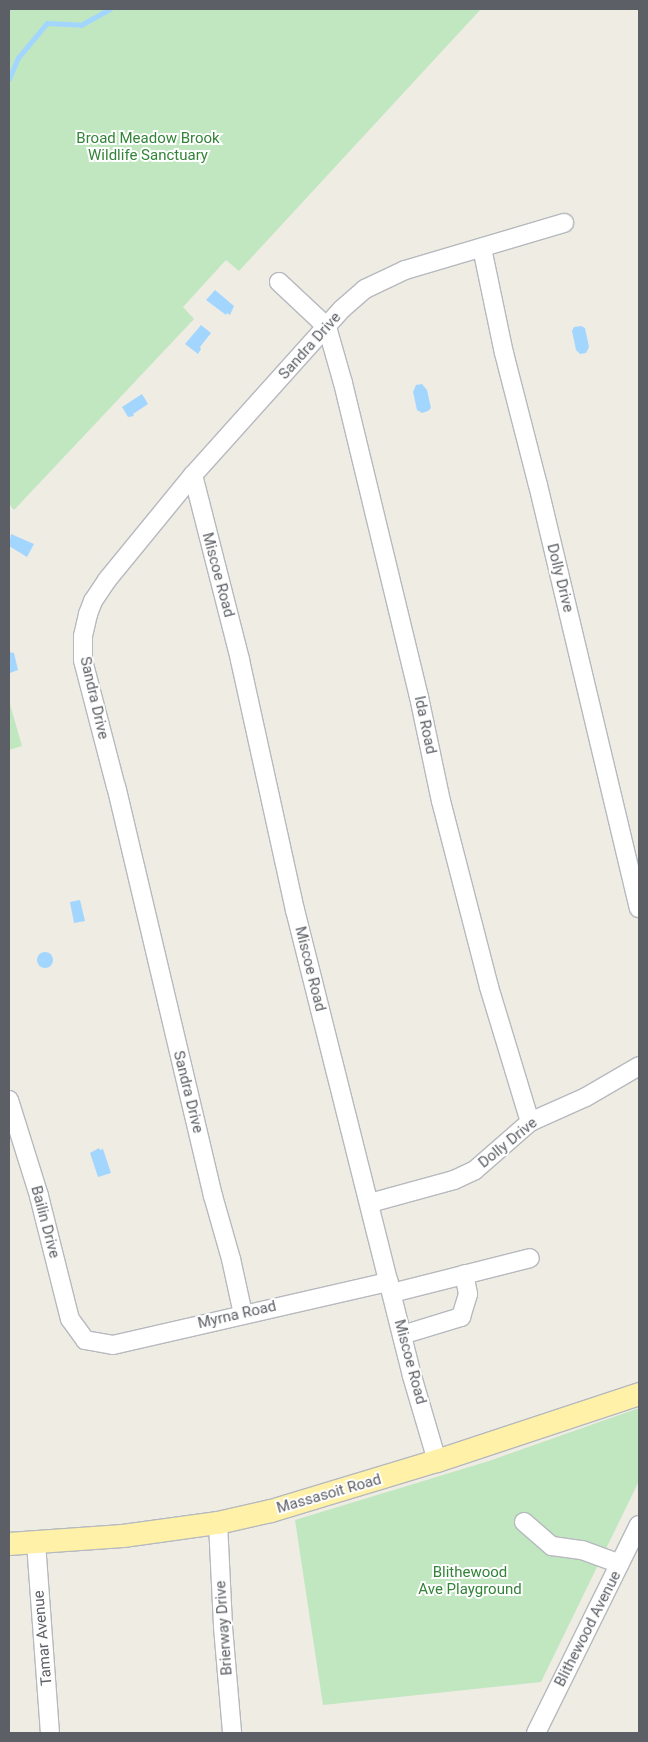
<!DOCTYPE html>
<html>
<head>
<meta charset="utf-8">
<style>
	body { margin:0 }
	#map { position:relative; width:648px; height:1742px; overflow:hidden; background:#efece4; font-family:Roboto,sans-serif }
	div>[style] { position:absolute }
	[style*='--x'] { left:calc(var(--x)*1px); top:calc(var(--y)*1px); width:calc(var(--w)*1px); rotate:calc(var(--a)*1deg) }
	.green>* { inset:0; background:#c0e7c0 }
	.water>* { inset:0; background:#a3d6ff }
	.round { border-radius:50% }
	.stream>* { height:4.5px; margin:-2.25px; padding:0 2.25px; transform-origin:2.25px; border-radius:2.25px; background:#a3d6ff }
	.roads { filter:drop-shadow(1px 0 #b6b9be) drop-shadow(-1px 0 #b6b9be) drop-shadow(0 1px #b6b9be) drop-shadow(0 -1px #b6b9be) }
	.minor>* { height:18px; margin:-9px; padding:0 9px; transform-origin:9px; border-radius:9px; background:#fff }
	.major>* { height:22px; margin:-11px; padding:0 11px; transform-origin:11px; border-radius:11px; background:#fff2a8 }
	span { translate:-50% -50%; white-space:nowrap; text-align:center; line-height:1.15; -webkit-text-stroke:4px #fff; paint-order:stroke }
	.park-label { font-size:15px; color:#338438 }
	.street-label { font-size:15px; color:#5c5f65 }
	.frame { position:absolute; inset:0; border:10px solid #5c5f65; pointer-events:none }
</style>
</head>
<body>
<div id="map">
	<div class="green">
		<div style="clip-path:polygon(9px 9px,481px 9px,239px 271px,226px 260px,183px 307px,194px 319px,14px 510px,9px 504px)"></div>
		<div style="clip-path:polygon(9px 701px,22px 746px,9px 750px)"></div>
		<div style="clip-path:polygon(639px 1408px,639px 1481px,541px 1682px,323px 1705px,295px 1520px,489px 1461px)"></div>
	</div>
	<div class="water">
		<div style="clip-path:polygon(215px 290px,234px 306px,230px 315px,227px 313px,226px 315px,206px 300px)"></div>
		<div style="clip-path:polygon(201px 325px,211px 333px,200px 347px,201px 349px,198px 354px,185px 344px)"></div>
		<div style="clip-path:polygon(581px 326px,585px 328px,589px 347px,586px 353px,580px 354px,576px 350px,572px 331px,574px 327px)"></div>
		<div style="clip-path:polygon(422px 384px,427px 390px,431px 408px,428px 411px,422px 413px,417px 410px,413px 392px,416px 385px)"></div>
		<div style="clip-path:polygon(142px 394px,148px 404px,133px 414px,134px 416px,128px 417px,122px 407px)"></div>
		<div style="clip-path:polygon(11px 534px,34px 544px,27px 557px,9px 546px)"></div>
		<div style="clip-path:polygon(9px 652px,14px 653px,18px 670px,10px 673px)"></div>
		<div style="clip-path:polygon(80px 900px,85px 921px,74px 923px,70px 902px)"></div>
		<div class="round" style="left:37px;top:952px;width:16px;height:16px"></div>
		<div style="clip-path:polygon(99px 1148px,100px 1150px,103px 1149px,111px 1173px,98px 1177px,90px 1153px)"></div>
	</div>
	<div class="stream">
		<div style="--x:9;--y:79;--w:23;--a:-67"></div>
		<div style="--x:18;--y:58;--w:45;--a:-50.4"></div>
		<div style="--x:47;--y:23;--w:34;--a:3"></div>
		<div style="--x:81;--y:25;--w:33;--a:-29"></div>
	</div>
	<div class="roads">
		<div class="minor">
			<div style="--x:482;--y:248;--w:107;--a:78.2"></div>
			<div style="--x:504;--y:353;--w:136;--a:75.6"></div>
			<div style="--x:538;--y:485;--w:435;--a:76.6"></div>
			<div style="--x:279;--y:282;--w:66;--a:43.2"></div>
			<div style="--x:327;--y:327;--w:58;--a:74.1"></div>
			<div style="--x:343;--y:383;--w:323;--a:76.4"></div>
			<div style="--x:419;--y:697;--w:106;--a:78.1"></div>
			<div style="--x:441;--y:801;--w:192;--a:75.5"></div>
			<div style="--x:489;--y:987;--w:141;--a:73.1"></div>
			<div style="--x:193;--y:475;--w:191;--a:75.7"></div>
			<div style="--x:240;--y:660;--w:256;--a:77.6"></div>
			<div style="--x:295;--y:910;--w:480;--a:75.9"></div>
			<div style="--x:412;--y:1376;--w:89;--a:73.6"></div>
			<div style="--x:9;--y:1100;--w:101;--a:72.6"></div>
			<div style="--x:39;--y:1196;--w:127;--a:75.9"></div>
			<div style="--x:70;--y:1319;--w:26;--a:54"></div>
			<div style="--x:85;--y:1340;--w:28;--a:10"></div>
			<div style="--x:113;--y:1345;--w:283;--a:-12.9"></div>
			<div style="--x:370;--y:1203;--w:87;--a:-15.3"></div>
			<div style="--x:454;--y:1180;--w:23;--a:-25"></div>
			<div style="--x:475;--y:1170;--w:73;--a:-41.1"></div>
			<div style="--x:530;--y:1122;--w:61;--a:-24.1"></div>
			<div style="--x:586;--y:1097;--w:61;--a:-30.3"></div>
			<div style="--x:392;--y:1293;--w:142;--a:-14.2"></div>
			<div style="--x:243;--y:1314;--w:56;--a:-102.3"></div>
			<div style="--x:231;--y:1259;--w:66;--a:-105.9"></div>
			<div style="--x:213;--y:1196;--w:420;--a:-103.3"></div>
			<div style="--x:116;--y:787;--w:131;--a:-104.6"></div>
			<div style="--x:83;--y:660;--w:24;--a:-90"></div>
			<div style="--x:83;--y:636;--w:23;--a:-77"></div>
			<div style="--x:88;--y:614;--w:14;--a:-69"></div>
			<div style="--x:93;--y:601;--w:25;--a:-56"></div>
			<div style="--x:107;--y:580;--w:136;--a:-50.7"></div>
			<div style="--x:193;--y:475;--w:223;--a:-48.1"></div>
			<div style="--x:342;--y:309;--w:30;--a:-41"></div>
			<div style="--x:365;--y:289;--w:44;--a:-25.4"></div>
			<div style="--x:405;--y:270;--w:166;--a:-16.5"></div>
			<div style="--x:402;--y:1335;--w:62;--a:-17"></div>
			<div style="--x:461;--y:1317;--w:24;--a:-73"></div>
			<div style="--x:468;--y:1294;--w:20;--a:-101"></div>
			<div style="--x:524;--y:1522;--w:37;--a:41"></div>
			<div style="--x:552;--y:1546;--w:30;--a:8"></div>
			<div style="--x:582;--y:1550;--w:40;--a:20.2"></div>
			<div style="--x:218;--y:1523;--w:104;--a:87.2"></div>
			<div style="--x:223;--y:1627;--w:106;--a:85.1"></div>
			<div style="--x:36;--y:1543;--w:191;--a:85.8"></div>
			<div style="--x:536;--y:1733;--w:232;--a:-63.7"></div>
		</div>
		<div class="major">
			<div style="--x:9;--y:1544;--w:114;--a:-4"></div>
			<div style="--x:123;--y:1536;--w:96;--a:-7.8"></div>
			<div style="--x:218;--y:1523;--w:54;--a:-12.8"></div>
			<div style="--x:271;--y:1511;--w:173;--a:-16.8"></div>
			<div style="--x:437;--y:1461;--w:213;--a:-18.3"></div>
		</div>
	</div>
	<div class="park-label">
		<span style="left:148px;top:147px">Broad Meadow Brook<br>Wildlife Sanctuary</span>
		<span style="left:470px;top:1581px">Blithewood<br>Ave Playground</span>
	</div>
	<div class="street-label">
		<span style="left:310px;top:346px;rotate:-48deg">Sandra Drive</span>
		<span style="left:218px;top:575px;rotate:75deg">Miscoe Road</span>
		<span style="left:560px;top:578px;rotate:76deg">Dolly Drive</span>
		<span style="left:94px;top:698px;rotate:77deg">Sandra Drive</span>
		<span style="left:425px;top:725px;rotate:78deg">Ida Road</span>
		<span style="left:310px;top:969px;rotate:76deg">Miscoe Road</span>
		<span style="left:188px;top:1092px;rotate:76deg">Sandra Drive</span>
		<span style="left:508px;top:1143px;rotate:-39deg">Dolly Drive</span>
		<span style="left:45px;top:1222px;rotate:75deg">Bailin Drive</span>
		<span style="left:237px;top:1315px;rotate:-13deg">Myrna Road</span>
		<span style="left:410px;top:1362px;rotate:75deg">Miscoe Road</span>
		<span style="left:329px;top:1494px;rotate:-16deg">Massasoit Road</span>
		<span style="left:224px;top:1628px;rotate:-94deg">Brierway Drive</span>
		<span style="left:588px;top:1629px;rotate:-63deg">Blithewood Avenue</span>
		<span style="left:43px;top:1638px;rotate:-95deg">Tamar Avenue</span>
	</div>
	<div class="frame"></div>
</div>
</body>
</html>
